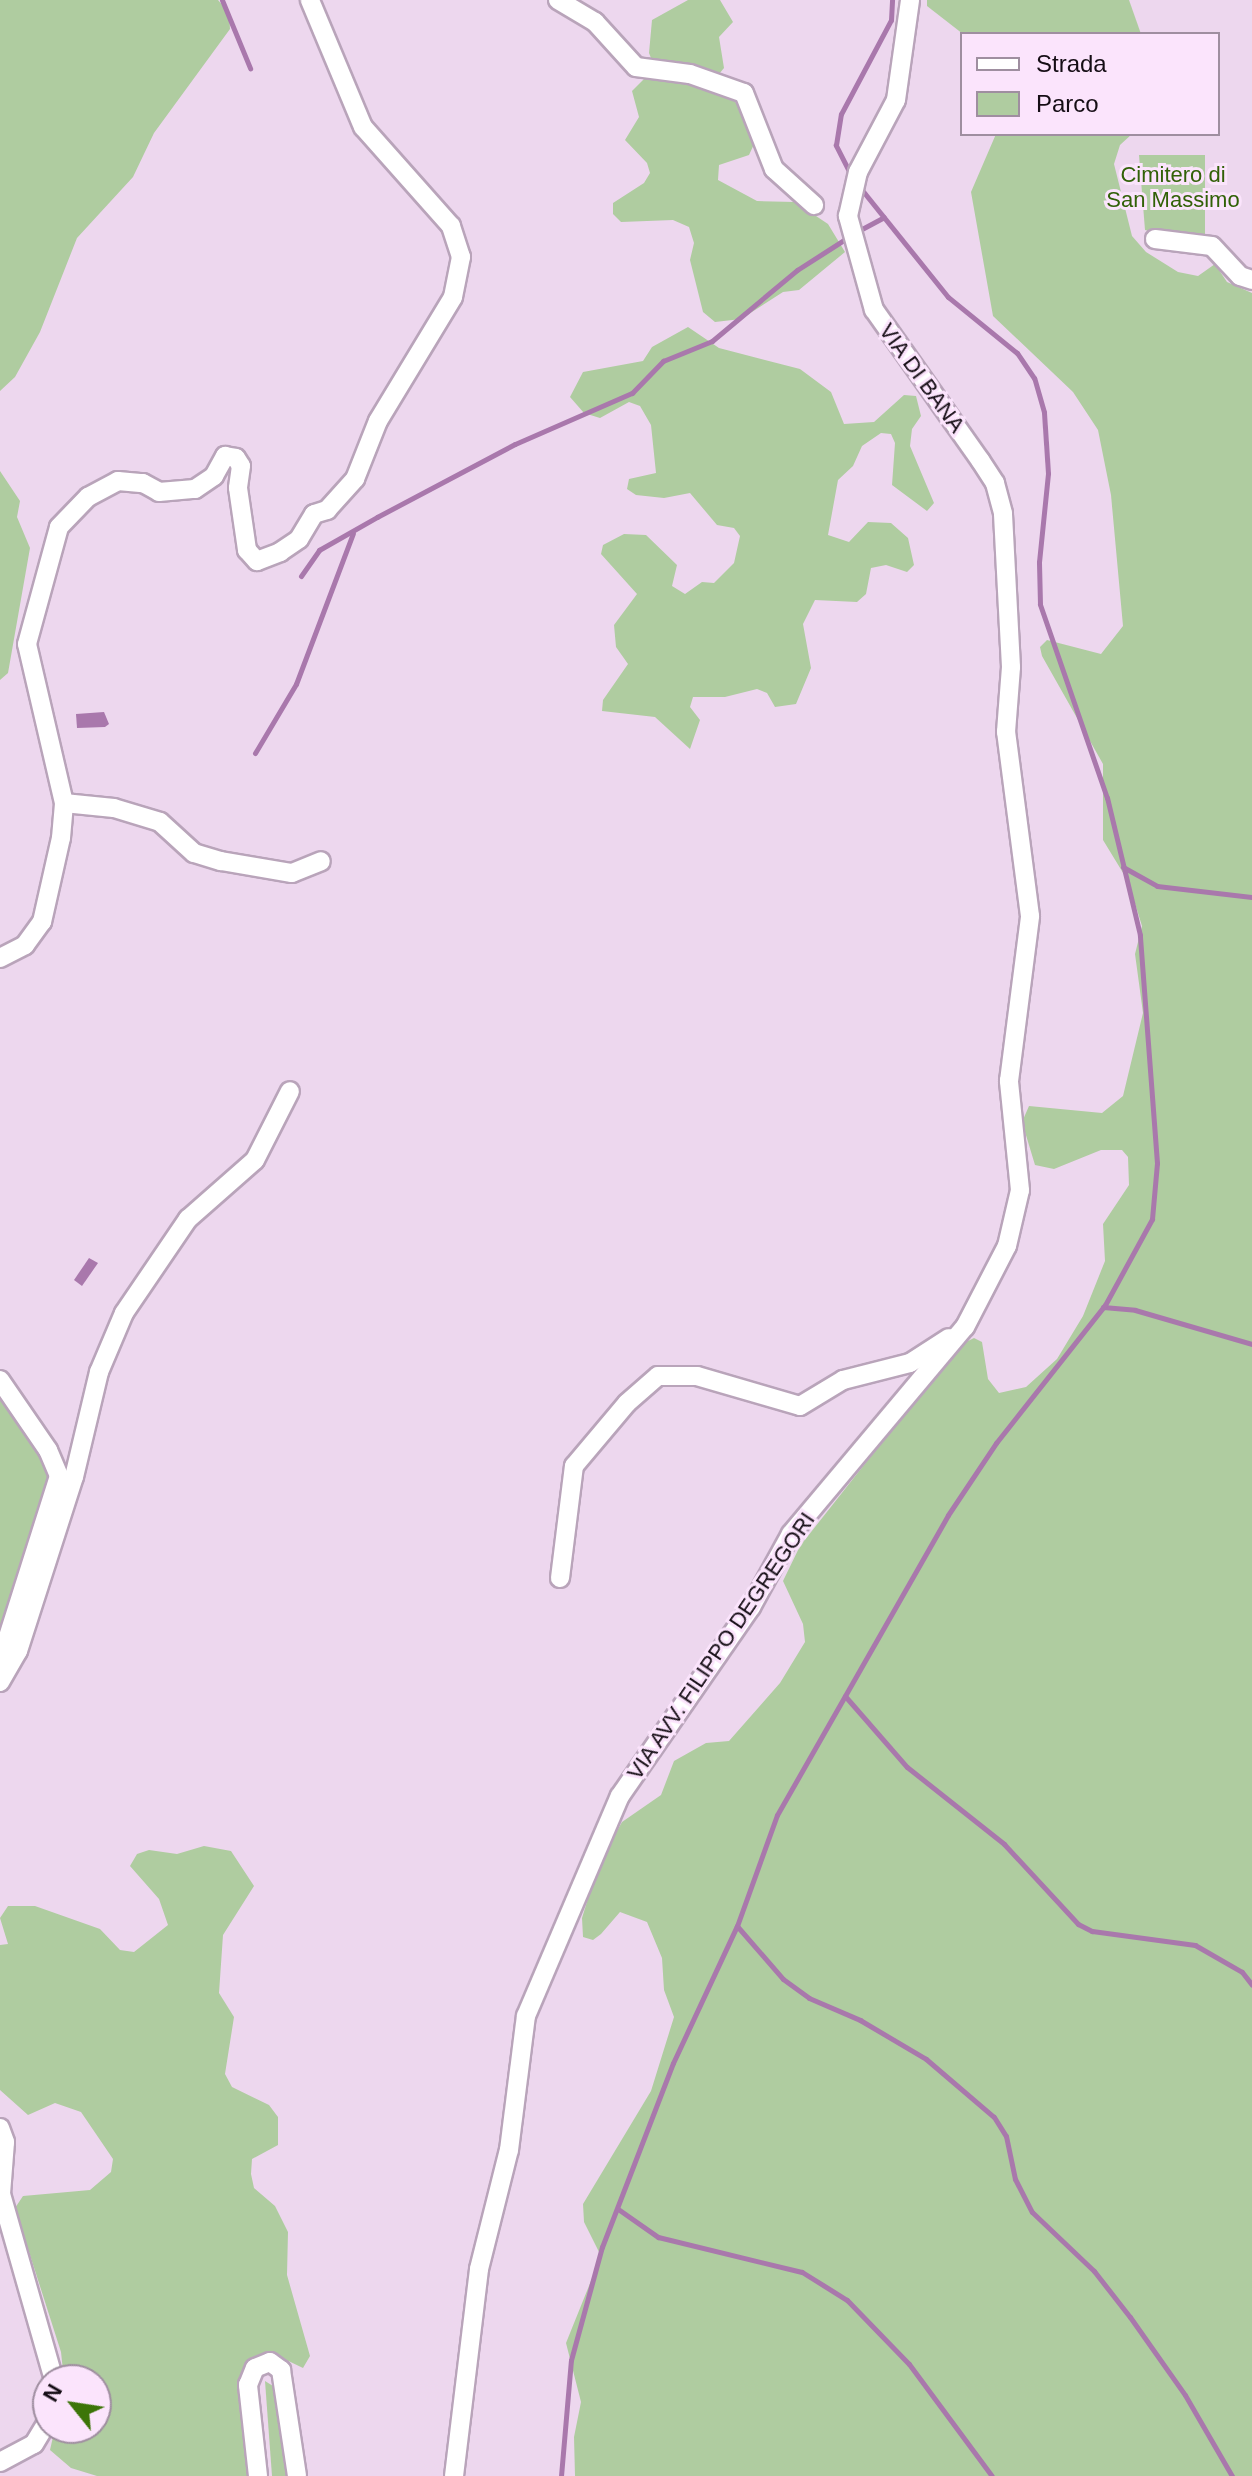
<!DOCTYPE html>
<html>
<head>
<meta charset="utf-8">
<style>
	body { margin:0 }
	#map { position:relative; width:1252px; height:2476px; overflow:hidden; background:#edd7ee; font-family:Helvetica,sans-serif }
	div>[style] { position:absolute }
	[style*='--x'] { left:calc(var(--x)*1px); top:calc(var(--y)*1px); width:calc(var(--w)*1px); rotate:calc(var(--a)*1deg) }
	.green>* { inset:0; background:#afcca0 }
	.water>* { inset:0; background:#a978ac }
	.stream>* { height:5px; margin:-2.5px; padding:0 2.5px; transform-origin:2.5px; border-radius:2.5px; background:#a978ac }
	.roads { filter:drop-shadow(2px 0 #b9a4ba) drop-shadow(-2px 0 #b9a4ba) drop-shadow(0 2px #b9a4ba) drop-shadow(0 -2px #b9a4ba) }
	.minor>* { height:18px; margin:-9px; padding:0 9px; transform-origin:9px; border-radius:9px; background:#fff }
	span { translate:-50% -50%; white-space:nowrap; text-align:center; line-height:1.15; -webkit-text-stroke:6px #fbe4fc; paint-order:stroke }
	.park-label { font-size:22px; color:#326108 }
	.street-label { font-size:22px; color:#150d15 }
	.legend { position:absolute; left:960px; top:32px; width:260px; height:104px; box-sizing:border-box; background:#fbe4fc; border:2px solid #9f8ea0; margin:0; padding:10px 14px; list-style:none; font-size:24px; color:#150d15 }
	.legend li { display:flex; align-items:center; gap:16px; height:40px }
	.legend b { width:40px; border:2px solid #9f8ea0 }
	.north { position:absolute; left:32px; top:2364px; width:80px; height:80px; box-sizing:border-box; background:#fbe4fc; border:2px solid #9f8ea0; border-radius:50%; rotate:300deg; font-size:22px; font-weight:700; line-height:32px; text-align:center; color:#150d15 }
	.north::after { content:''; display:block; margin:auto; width:28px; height:36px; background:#3c7508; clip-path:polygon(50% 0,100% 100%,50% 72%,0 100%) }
</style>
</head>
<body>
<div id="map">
	<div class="green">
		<div style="clip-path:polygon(0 0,218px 0,229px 13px,230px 29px,154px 133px,133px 177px,77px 238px,40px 332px,15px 377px,0 391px)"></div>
		<div style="clip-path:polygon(688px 0,720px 0,733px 22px,719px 37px,724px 68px,714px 80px,740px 107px,756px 140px,749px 155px,719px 165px,718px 180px,757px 201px,795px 202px,828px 224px,845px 252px,799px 290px,783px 292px,741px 319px,715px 322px,703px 312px,690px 260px,694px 243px,689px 227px,673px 220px,621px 222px,613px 214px,613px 203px,644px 183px,650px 173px,647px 163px,625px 140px,639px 117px,632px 91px,655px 68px,649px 53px,652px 20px)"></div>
		<div style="clip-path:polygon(927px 0,1129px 0,1141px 34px,963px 34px,927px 6px)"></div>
		<div style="clip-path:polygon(996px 134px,1132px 134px,1120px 145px,1114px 164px,1132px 236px,1146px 252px,1178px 272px,1198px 276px,1215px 264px,1227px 282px,1252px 293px,1252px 2476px,575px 2476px,574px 2437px,581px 2402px,566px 2343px,601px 2256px,584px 2222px,583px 2204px,651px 2091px,674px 2017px,664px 1990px,662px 1958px,647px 1922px,620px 1912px,601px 1934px,593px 1940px,583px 1937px,582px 1918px,599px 1863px,622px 1822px,661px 1795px,674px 1761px,706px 1743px,729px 1741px,780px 1683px,805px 1642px,803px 1624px,783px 1581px,800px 1546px,958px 1346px,974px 1338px,982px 1342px,988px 1379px,999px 1393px,1026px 1387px,1057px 1359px,1083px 1316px,1105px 1261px,1103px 1224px,1129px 1185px,1128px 1157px,1122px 1150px,1101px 1150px,1054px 1169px,1035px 1165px,1022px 1122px,1029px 1106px,1102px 1113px,1123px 1096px,1143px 1013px,1135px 954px,1142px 926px,1128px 881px,1103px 840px,1103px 764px,1042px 656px,1040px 647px,1047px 640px,1101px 654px,1123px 626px,1111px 495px,1098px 430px,1073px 392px,993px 316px,971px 192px)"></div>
		<div style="clip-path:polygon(1139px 155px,1205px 155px,1205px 236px,1198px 243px,1145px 230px)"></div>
		<div style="clip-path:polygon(688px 327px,719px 348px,800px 369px,831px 392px,844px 424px,874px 422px,904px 395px,916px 396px,921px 416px,912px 429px,910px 446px,934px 503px,927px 511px,892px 485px,895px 443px,891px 434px,881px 433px,862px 446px,853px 466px,838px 480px,828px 535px,849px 542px,868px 522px,891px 523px,908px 538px,914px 565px,907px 572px,886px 565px,871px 568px,866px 594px,857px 602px,815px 600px,803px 624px,811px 668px,796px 704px,775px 707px,767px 693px,757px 689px,725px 697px,693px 697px,690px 707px,700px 720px,690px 749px,655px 717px,602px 711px,603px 700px,628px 664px,616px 647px,614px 625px,637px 594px,601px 554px,603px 545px,624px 534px,646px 535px,677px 565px,672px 586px,685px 594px,702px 582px,714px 583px,734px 563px,740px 536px,734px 528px,717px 525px,690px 493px,664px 498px,636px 495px,627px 489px,629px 479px,656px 473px,651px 425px,640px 406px,629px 402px,600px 418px,584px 413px,570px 397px,583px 372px,643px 361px,652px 347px)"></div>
		<div style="clip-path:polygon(0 471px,20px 501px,17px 517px,30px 548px,8px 673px,0 680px)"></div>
		<div style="clip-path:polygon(0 1398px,50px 1471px,38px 1529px,0 1633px)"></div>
		<div style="clip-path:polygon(204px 1846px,231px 1851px,254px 1886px,223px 1935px,219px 1993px,234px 2017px,225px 2074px,232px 2087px,269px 2105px,278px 2117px,278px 2145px,252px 2159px,251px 2174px,254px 2188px,275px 2206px,288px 2232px,287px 2275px,310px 2356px,303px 2368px,276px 2355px,262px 2355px,249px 2361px,242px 2374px,249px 2476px,97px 2476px,71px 2468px,50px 2450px,55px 2428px,96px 2428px,96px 2380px,64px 2380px,61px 2352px,15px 2208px,23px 2196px,90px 2190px,111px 2172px,113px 2159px,81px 2112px,55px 2103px,28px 2115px,0 2090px,0 1945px,8px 1944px,0 1918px,8px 1906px,35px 1906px,100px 1929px,120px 1950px,134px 1952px,168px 1925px,159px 1899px,130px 1866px,137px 1854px,149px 1850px,177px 1854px)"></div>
		<div style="clip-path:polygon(265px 2381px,273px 2386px,287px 2476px,272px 2476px)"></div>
	</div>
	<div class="water">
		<div style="clip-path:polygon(104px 712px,109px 724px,105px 727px,77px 728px,76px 714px)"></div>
		<div style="clip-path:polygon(89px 1258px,98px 1263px,82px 1286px,74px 1280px)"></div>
	</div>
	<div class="stream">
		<div style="--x:222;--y:0;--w:74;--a:67.6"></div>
		<div style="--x:852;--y:177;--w:36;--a:-117"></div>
		<div style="--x:836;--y:145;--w:31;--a:-81"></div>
		<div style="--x:841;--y:114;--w:106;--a:-62"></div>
		<div style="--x:891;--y:20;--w:20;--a:-87"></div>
		<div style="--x:860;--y:230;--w:27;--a:-28"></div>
		<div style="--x:301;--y:576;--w:32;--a:-55"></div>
		<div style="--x:319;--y:550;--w:67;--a:-29.6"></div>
		<div style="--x:377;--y:517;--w:156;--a:-27.9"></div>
		<div style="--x:515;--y:444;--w:128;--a:-23.6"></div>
		<div style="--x:632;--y:393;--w:45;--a:-45.9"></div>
		<div style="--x:663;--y:361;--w:53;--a:-22.2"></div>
		<div style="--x:712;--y:341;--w:111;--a:-39.9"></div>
		<div style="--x:797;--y:270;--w:59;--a:-32.6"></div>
		<div style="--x:255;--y:753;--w:80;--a:-59.3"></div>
		<div style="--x:296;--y:684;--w:161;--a:-69.3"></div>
		<div style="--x:1123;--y:867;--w:39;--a:29"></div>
		<div style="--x:1157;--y:886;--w:96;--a:6.6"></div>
		<div style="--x:1103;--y:1307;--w:32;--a:5"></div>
		<div style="--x:1135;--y:1310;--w:122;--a:16.2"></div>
		<div style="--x:845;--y:1696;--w:94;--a:48.9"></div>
		<div style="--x:907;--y:1767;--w:124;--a:38.4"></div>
		<div style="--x:1004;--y:1844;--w:109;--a:47.2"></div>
		<div style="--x:1078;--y:1924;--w:16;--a:27"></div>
		<div style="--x:1092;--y:1931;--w:104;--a:7.7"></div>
		<div style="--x:1195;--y:1945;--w:54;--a:29.9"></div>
		<div style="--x:1242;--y:1972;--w:16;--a:52"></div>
		<div style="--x:737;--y:1926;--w:70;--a:49"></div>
		<div style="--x:783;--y:1979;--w:32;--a:36"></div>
		<div style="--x:809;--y:1998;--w:56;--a:23.3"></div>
		<div style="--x:860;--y:2020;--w:77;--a:30.6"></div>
		<div style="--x:926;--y:2059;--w:89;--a:40.5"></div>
		<div style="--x:994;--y:2117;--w:22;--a:58"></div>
		<div style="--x:1006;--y:2136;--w:44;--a:78.2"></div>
		<div style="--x:1015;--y:2179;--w:37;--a:63"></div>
		<div style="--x:1032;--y:2212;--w:86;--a:43.6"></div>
		<div style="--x:1094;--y:2271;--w:58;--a:52"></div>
		<div style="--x:1130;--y:2317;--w:95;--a:54.8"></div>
		<div style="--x:1185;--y:2395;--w:94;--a:59.9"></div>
		<div style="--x:618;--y:2209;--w:49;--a:35"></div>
		<div style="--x:658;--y:2237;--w:148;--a:13.7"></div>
		<div style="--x:802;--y:2272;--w:53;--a:31.9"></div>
		<div style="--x:847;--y:2300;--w:89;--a:45.9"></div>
		<div style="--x:909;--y:2364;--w:139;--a:53.5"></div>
		<div style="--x:561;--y:2476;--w:116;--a:-85.1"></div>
		<div style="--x:571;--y:2360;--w:117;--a:-74.7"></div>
		<div style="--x:602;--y:2247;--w:197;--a:-68.9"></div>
		<div style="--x:673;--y:2063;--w:151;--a:-65"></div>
		<div style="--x:737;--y:1926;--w:118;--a:-70.2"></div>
		<div style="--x:777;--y:1815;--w:345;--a:-60.3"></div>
		<div style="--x:948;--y:1515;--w:87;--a:-56.3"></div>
		<div style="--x:996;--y:1443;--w:176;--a:-51.7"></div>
		<div style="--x:1105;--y:1305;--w:98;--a:-61.3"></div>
		<div style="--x:1152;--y:1219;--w:56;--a:-84.9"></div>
		<div style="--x:1157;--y:1163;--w:229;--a:-94.3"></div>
		<div style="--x:1140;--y:935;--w:141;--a:-103.5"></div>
		<div style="--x:1107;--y:798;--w:205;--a:-109.1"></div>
		<div style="--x:1040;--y:604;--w:42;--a:-91.4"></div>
		<div style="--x:1039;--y:562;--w:89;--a:-84.2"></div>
		<div style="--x:1048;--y:473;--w:61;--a:-93.8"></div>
		<div style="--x:1044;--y:412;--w:35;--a:-106"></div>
		<div style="--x:1034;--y:378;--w:30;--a:-124"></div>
		<div style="--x:1017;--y:353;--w:89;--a:-140.9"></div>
		<div style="--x:948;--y:297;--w:144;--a:-128.8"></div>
	</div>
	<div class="roads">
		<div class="minor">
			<div style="--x:558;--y:0;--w:43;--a:30.7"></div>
			<div style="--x:595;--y:22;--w:61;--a:47.7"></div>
			<div style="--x:636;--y:67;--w:54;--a:7.4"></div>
			<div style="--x:690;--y:74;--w:57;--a:19.4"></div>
			<div style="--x:744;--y:93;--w:82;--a:68.5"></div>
			<div style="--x:774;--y:169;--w:54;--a:42"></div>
			<div style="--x:1155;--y:239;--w:57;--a:7"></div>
			<div style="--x:1212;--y:246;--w:41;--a:47"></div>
			<div style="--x:1240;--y:276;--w:13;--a:18"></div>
			<div style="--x:64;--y:803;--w:50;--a:5.7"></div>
			<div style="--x:114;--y:808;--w:48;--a:16.9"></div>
			<div style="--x:160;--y:822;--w:46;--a:42.4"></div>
			<div style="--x:194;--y:853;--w:28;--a:17"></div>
			<div style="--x:221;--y:861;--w:72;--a:9.6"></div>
			<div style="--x:292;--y:873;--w:31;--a:-22"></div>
			<div style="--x:0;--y:958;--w:28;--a:-27"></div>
			<div style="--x:25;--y:945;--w:29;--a:-54"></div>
			<div style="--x:42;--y:922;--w:86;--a:-77.3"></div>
			<div style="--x:61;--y:838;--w:35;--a:-85"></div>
			<div style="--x:64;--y:803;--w:163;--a:-103.1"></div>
			<div style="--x:27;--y:644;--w:121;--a:-74.7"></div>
			<div style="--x:59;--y:527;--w:42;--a:-46"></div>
			<div style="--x:88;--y:497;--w:34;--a:-28"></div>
			<div style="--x:118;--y:481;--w:25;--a:5"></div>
			<div style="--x:143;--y:483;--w:18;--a:29"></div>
			<div style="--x:159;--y:492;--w:36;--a:-5"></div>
			<div style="--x:195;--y:489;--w:23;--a:-34"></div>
			<div style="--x:214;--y:476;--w:23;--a:-61"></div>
			<div style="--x:225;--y:456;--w:11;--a:10"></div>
			<div style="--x:236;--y:458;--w:9;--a:58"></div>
			<div style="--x:241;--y:466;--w:22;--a:98"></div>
			<div style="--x:238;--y:488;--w:63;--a:81.7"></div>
			<div style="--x:247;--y:550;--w:15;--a:48"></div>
			<div style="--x:257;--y:561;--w:25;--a:-21"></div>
			<div style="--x:280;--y:552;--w:23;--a:-34"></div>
			<div style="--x:299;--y:539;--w:29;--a:-59"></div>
			<div style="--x:314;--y:514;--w:14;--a:-17"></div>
			<div style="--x:327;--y:510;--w:42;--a:-47.9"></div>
			<div style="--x:355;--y:479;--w:62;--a:-68.4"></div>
			<div style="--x:378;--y:421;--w:145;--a:-58.8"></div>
			<div style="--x:453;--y:297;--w:41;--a:-78.7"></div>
			<div style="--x:461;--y:257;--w:33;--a:-108"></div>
			<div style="--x:451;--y:226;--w:132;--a:-131.6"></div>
			<div style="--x:363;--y:127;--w:138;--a:-112.7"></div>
			<div style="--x:0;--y:1380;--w:85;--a:55.6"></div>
			<div style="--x:48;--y:1450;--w:28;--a:67"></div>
			<div style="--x:59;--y:1476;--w:195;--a:107.6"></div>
			<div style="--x:560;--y:1578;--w:113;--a:-82.9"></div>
			<div style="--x:574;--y:1466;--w:82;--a:-49.9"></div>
			<div style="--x:627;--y:1403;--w:41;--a:-41.1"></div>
			<div style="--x:658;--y:1376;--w:39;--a:0"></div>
			<div style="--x:697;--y:1376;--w:107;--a:16.2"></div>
			<div style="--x:800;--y:1406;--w:50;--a:-31.2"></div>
			<div style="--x:843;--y:1380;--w:69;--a:-14.2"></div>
			<div style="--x:910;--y:1363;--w:46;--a:-32.7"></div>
			<div style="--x:0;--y:1682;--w:36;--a:-60"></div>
			<div style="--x:18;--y:1651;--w:183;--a:-72.2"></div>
			<div style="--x:74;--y:1477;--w:108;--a:-76.6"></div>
			<div style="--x:99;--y:1372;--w:64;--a:-67"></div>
			<div style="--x:124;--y:1313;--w:114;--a:-55.8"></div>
			<div style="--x:188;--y:1219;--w:89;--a:-41.4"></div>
			<div style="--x:255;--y:1160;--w:77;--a:-63.1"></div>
			<div style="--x:0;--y:2128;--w:15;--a:70"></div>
			<div style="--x:5;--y:2142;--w:52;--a:94.4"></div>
			<div style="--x:1;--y:2194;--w:193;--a:74.1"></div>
			<div style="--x:0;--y:2462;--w:38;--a:-28"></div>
			<div style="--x:34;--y:2444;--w:27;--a:-59"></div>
			<div style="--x:258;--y:2476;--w:92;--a:-96.3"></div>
			<div style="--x:248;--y:2385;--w:18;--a:-68"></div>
			<div style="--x:255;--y:2368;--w:16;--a:-22"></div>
			<div style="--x:270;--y:2362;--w:14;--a:36"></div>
			<div style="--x:281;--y:2370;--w:107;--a:81.4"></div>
			<div style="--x:454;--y:2476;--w:209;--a:-83.1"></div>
			<div style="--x:479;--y:2269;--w:123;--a:-75.9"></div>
			<div style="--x:509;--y:2150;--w:135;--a:-82.8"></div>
			<div style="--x:526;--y:2016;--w:239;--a:-66.9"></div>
			<div style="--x:620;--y:1796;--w:230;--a:-55.3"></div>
			<div style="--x:751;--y:1607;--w:83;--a:-61.3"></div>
			<div style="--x:791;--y:1534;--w:270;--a:-50"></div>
			<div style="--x:965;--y:1327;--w:91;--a:-62.6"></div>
			<div style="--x:1007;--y:1246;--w:57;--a:-76.9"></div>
			<div style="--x:1020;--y:1190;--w:110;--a:-95.8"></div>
			<div style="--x:1009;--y:1081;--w:166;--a:-82.7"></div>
			<div style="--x:1030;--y:916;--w:186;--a:-97.4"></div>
			<div style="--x:1006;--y:732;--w:65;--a:-85.6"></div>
			<div style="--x:1011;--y:667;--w:154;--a:-93"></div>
			<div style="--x:1003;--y:513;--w:31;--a:-105"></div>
			<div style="--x:995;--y:483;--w:27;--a:-123"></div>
			<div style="--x:980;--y:460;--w:184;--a:-125.2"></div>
			<div style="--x:874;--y:310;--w:98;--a:-105.5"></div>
			<div style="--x:848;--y:216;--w:45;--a:-77.2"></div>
			<div style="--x:858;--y:172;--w:81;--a:-62.2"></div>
			<div style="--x:896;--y:100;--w:101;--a:-82"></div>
		</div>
	</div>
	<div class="park-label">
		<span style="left:1173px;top:187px">Cimitero di<br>San Massimo</span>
	</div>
	<div class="street-label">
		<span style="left:922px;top:378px;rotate:54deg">VIA DI BANA</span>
		<span style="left:721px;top:1646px;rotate:-56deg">VIA AVV. FILIPPO DEGREGORI</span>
	</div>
	<ul class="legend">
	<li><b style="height:10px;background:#fff"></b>Strada</li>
	<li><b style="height:22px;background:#afcca0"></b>Parco</li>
	</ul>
	<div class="north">N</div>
</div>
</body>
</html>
